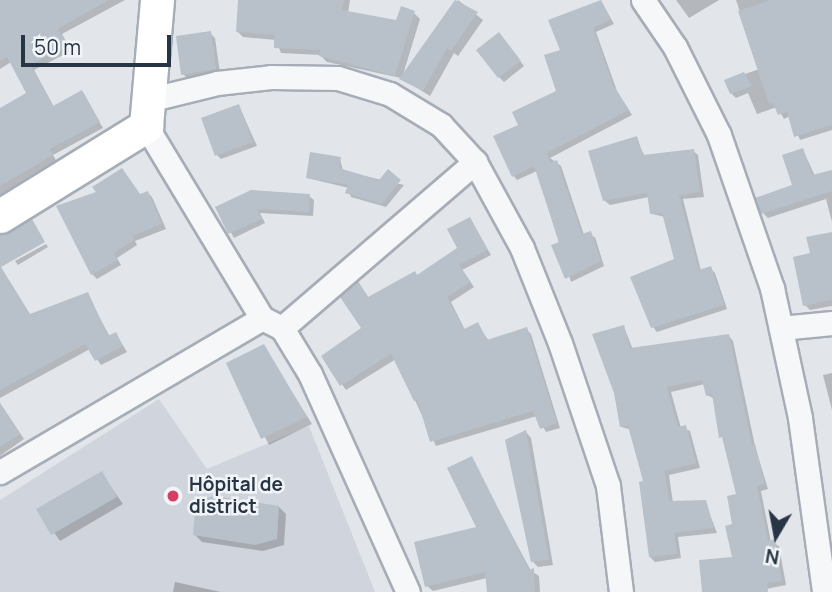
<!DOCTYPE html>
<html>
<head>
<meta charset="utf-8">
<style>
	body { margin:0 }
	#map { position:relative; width:832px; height:592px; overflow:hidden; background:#e2e6eb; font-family:Manrope,sans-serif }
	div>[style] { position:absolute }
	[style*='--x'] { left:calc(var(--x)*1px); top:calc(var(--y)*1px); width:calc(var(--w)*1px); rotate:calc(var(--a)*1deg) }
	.built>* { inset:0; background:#d0d5dd }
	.shadow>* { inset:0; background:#0003 }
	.building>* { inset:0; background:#b8c0c9 }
	.roads { filter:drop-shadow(2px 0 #a6adb6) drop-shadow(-2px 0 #a6adb6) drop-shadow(0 2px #a6adb6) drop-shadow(0 -2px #a6adb6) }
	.street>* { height:23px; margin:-11.5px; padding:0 11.5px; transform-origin:11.5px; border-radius:11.5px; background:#f5f7f9 }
	.secondary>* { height:33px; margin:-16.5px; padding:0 16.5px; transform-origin:16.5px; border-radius:16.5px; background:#fff }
	.dots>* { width:19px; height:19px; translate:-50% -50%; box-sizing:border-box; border:4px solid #f2f5f8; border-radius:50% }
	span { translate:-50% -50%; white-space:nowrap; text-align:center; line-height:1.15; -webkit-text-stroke:5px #f2f5f8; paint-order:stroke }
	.poi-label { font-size:19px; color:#283544; font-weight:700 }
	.left { translate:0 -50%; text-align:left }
	.north { position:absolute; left:741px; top:501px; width:70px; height:70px; -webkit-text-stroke:5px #f2f5f8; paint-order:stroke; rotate:190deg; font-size:19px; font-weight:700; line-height:28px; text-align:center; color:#283544 }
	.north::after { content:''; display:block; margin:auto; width:24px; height:32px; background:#283544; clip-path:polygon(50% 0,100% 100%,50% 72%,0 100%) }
	.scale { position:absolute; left:21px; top:35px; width:150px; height:32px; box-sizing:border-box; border:4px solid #283544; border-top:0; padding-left:9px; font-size:21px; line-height:24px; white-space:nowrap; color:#283544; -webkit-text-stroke:5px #f2f5f8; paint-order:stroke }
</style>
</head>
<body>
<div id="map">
	<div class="built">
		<div style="clip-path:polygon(159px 399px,207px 469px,309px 426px,375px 592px,0 592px,0 500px)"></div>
	</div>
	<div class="shadow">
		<div style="clip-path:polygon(0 0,125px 0,62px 34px,71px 51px,34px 70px,54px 107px,82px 92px,103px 128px,53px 155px,56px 160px,0 196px,0 110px,28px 93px,11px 62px,0 69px)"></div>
		<div style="clip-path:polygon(240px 0,350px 0,348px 13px,398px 22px,414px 13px,420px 19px,402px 78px,458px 0,483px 20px,458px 56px,454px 53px,430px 96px,401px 78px,327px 62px,320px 55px,281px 53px,276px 40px,243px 37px,237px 31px)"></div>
		<div style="clip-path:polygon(676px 0,719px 0,689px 18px)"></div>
		<div style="clip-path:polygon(736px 0,832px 0,832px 130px,800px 140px,790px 116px,784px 119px,777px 107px,757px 114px,748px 93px,736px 98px,731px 93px,726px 81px,759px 69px)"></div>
		<div style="clip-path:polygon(601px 1px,614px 24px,596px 32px,617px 91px,632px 115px,550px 158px,561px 166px,584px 235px,595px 237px,604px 266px,571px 282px,537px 171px,517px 180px,513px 175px,521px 125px,558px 92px,563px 51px)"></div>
		<div style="clip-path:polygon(210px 33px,215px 38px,220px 73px,188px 79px,183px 74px)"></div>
		<div style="clip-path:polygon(503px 39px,524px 66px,504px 82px,499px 77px)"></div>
		<div style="clip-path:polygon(239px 106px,257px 146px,221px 159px,217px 155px)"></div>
		<div style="clip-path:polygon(636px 138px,645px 157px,693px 151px,698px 155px,704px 197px,683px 199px,701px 271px,710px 268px,715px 273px,727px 309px,657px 332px,653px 327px,676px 260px,665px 217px,652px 214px,649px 197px,610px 205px,605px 201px)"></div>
		<div style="clip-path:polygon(803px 150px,815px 176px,832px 171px,832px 222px,826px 199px,768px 218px,763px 213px,795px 187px)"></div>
		<div style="clip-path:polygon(340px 159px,343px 171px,404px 185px,386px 207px,351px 197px,349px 188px,307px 178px)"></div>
		<div style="clip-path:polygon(122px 170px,140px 196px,148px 193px,152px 197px,166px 229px,135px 241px,137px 245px,117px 258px,121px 265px,97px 279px,92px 274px)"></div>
		<div style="clip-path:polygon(309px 196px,314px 200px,313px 216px,260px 213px,265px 223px,234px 238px,218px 208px)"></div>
		<div style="clip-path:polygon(470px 219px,491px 255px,462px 270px,474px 287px,451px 302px,465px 330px,477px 324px,489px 341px,526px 329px,531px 334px,560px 428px,546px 432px,537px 416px,436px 446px,396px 359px,346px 390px,323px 357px,364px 328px,362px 288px,369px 298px,418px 277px,459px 249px)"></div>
		<div style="clip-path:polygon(832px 234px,832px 306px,810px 310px,805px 305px,812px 255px)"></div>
		<div style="clip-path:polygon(46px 244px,48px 247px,18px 265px,15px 261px)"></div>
		<div style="clip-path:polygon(0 267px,31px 316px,87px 294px,110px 337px,116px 334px,127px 352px,101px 365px,90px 349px,0 398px)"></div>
		<div style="clip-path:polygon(624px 327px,633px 350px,729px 336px,733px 341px,755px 446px,768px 489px,761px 491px,771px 542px,779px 546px,786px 585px,750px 592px,704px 592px,734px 558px,738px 495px,715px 399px,707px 395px,705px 384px,671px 392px,681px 428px,690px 431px,700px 468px,669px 475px,673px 503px,705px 502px,717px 533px,678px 537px,681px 558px,655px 562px,650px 557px,645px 483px,631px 430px,622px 427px)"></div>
		<div style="clip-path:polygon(263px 346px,312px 424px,269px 445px,228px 364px)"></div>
		<div style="clip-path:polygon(832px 373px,832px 410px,823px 375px)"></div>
		<div style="clip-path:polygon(0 403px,24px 439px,0 456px)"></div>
		<div style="clip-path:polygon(526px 432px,531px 438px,553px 565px,538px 567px,532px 561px)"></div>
		<div style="clip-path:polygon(471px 458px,531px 571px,539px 576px,540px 592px,489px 592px,487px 578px,433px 591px,427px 586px,479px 528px)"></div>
		<div style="clip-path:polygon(101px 473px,123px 504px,60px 541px,38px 510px)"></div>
		<div style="clip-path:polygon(279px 507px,286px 514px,284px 545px,263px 551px,202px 542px,195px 535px)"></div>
		<div style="clip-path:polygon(175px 582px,221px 592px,173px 592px)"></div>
	</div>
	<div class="building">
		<div style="clip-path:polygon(0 0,108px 0,58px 29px,67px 46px,30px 65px,53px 106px,82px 90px,100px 122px,50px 149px,53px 155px,0 186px,0 108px,26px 93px,7px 57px,0 61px)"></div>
		<div style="clip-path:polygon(238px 0,344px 0,342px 10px,396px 20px,401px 6px,415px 11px,395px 76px,319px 56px,320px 50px,274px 48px,274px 35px,236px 32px)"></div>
		<div style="clip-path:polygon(455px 0,478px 12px,451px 51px,447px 48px,423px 91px,399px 79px)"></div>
		<div style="clip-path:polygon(601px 0,611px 19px,593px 28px,613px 85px,629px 110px,547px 153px,550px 162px,557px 160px,582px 234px,591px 231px,601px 261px,565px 279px,551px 245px,559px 242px,534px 166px,512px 177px,493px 136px,518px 125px,512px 112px,556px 91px,544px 55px,560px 50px,548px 20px)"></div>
		<div style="clip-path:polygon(771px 0,832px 0,832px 125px,794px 137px,787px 112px,778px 115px,773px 103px,769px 104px,738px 11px)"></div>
		<div style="clip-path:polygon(211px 31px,216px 69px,181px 75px,176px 36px)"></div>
		<div style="clip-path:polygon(499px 32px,521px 61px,498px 78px,476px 50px)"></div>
		<div style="clip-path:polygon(744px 72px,752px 86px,730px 94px,724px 80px)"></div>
		<div style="clip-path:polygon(239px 104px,253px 142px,215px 156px,201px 118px)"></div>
		<div style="clip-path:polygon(637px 136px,643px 155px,694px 149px,700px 192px,679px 195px,699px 270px,711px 266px,724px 305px,651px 328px,630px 277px,674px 259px,662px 213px,650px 214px,647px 193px,603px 201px,588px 151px)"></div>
		<div style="clip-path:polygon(803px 148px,812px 175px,832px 170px,832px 191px,761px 214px,755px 198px,792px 185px,782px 155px)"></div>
		<div style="clip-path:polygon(310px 152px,341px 157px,339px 168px,379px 180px,388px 169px,401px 180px,382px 204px,345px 193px,348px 185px,306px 178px)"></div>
		<div style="clip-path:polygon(122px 168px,140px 194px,148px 191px,162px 224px,132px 236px,134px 240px,114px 253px,118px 260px,91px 275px,56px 206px,96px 192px,92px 187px)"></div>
		<div style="clip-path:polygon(251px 190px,310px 194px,309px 212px,257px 209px,262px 219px,228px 234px,215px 207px)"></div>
		<div style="clip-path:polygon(470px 217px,488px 250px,459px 265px,471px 282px,447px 297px,464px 329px,478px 322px,487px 340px,527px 327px,557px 423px,540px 429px,533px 411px,430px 442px,417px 399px,414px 401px,391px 354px,340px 386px,321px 356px,361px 328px,340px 297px,358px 281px,368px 297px,415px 271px,417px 275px,457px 248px,447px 229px)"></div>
		<div style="clip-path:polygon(32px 219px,45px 242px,1px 267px,30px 314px,88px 292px,108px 336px,116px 332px,123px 346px,95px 361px,85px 344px,0 390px,0 235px)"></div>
		<div style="clip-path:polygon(832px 232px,832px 300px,803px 306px,793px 257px,810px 253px,806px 237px)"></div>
		<div style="clip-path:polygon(624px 325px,630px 348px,729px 334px,752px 445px,755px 444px,765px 484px,757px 486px,768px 541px,775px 539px,782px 581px,767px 583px,768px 592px,702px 592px,699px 560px,732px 557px,725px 526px,732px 524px,727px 496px,736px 494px,722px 437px,719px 438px,712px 394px,706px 396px,702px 380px,667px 387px,678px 427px,686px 425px,696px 463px,665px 471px,669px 501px,706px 500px,714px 528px,674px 533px,677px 554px,649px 557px,639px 482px,643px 481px,628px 426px,620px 427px,614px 393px,592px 334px)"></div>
		<div style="clip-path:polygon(264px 344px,307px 417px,261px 439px,226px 363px)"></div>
		<div style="clip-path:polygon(0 403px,20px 434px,0 447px)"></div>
		<div style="clip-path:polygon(526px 430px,549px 560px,531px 562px,505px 440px)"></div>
		<div style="clip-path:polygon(472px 456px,529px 570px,534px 568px,535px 592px,487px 592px,485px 572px,425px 587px,414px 542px,476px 527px,447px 468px)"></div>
		<div style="clip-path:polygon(102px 471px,117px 497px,51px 535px,36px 509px)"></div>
		<div style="clip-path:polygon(215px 496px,279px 506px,277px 539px,255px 545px,193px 535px,196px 500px)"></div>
	</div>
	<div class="roads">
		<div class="street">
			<div style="--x:643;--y:0;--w:57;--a:55.8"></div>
			<div style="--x:675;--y:47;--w:98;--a:63.4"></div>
			<div style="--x:719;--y:135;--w:162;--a:70.9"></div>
			<div style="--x:772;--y:288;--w:133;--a:77.8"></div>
			<div style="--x:800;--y:418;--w:176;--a:82.1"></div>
			<div style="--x:148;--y:100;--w:71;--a:-13.8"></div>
			<div style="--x:217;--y:83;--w:54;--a:-6.3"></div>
			<div style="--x:271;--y:77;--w:67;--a:0.9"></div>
			<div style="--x:338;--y:78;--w:54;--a:17.1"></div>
			<div style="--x:390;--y:94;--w:60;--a:31.3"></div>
			<div style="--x:441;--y:125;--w:50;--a:47.4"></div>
			<div style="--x:475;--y:162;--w:98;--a:61.3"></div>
			<div style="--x:522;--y:248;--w:102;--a:68.2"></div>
			<div style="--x:560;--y:343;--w:151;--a:71.4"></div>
			<div style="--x:608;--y:486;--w:107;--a:83"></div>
			<div style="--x:146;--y:126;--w:224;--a:58.9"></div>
			<div style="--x:262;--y:318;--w:22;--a:27"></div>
			<div style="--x:282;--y:328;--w:54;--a:58.7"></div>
			<div style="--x:310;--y:374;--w:239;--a:65.8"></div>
			<div style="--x:282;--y:328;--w:255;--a:-40.7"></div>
			<div style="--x:781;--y:328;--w:51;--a:-5.6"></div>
			<div style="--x:0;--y:472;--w:304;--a:-30.4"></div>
		</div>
		<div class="secondary">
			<div style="--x:0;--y:216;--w:172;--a:-31.7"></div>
			<div style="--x:146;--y:126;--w:126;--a:-85"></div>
		</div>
	</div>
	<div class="dots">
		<div style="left:173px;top:496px;background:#d73f61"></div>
	</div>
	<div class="poi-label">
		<span class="left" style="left:189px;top:496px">Hôpital de<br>district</span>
	</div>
	<div class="north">N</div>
	<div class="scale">50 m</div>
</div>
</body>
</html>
